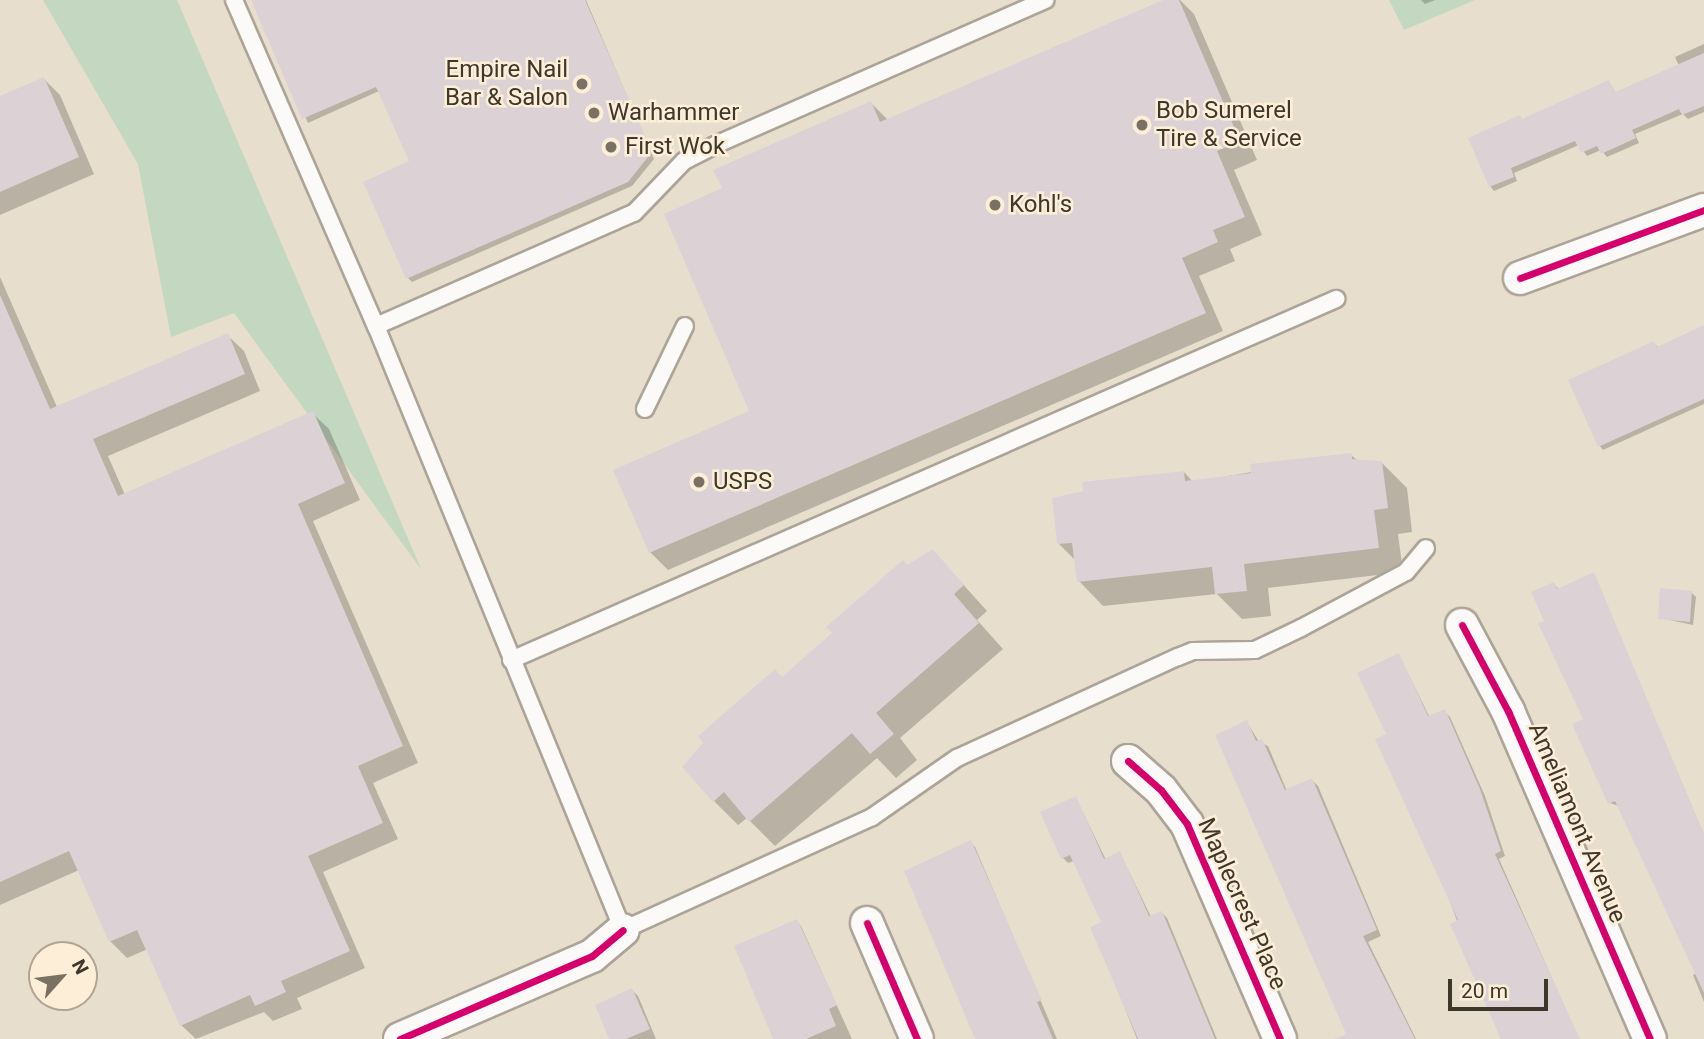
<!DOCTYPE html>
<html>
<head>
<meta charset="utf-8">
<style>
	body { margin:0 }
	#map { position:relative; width:1704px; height:1039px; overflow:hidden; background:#e8dece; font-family:Roboto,sans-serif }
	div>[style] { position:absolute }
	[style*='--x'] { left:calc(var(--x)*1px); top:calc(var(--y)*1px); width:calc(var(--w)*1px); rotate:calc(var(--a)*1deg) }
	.green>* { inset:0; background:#c3d7c1 }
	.shadow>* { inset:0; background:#0003 }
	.building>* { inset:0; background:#dcd2d5 }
	.roads { filter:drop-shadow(2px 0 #aca498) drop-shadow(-2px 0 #aca498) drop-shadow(0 2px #aca498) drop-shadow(0 -2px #aca498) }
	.service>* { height:16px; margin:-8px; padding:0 8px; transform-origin:8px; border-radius:8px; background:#fcfaf8 }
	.minor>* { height:32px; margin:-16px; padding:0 16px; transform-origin:16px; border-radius:16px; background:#fcfaf8 }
	.cycleway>* { height:7px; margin:-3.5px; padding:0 3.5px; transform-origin:3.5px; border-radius:3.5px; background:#d6006c }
	.dots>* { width:19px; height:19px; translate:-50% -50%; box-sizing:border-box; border:4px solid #fdefd7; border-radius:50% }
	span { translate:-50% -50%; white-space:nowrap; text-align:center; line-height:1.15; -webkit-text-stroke:5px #fdefd7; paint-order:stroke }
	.poi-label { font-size:24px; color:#3e372b }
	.right { translate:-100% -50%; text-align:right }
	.left { translate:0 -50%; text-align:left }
	.street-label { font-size:24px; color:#3e372b }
	.north { position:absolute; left:28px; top:941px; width:70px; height:70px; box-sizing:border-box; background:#fdefd7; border:2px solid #b1a592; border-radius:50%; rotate:62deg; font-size:19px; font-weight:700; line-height:28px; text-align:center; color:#3e372b }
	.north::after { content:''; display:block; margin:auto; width:24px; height:32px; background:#7a7164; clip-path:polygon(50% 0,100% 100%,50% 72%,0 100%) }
	.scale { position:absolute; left:1448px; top:979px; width:100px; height:32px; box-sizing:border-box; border:4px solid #3e372b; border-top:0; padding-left:9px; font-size:21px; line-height:24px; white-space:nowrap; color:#3e372b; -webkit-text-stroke:5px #fdefd7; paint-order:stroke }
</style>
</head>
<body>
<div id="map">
	<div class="green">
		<div style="clip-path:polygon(43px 0,177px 0,421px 569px,234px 313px,171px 337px,138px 164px)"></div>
		<div style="clip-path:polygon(1389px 0,1475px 0,1404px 30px)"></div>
	</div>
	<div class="shadow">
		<div style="clip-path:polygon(253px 0,586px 0,654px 159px,632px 186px,412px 282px,408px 278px,411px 162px,379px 91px,308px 123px)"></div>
		<div style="clip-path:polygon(1167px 0,1180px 0,1194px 14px,1257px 160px,1234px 170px,1262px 235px,1230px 249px,1235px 261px,1199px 276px,1223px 331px,668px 570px,650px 552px,751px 412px,724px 189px,871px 103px,888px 120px)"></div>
		<div style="clip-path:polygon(1421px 0,1435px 0,1425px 4px)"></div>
		<div style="clip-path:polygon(1704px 44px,1704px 112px,1688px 119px,1683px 114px,1635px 134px,1639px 143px,1607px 157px,1601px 150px,1587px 156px,1579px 145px,1514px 173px,1517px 181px,1494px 191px,1490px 186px,1523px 121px,1609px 82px,1616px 93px,1679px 66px,1675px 57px)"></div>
		<div style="clip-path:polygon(44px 79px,60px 95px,94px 174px,0 215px,0 98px)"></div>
		<div style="clip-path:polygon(0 277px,57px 407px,227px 335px,244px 351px,260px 391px,108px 456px,125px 495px,312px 413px,329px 429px,360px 500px,313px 521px,418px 763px,373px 783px,398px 839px,323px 872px,365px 968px,297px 998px,302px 1009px,273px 1021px,264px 1012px,196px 1039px,181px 1025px,148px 949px,127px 958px,110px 941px,79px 870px,0 905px)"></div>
		<div style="clip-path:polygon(1704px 327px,1704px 404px,1603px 450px,1599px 445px,1654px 343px,1659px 348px)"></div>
		<div style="clip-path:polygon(1351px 455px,1358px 461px,1382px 463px,1407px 488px,1412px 532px,1398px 534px,1403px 572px,1268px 588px,1271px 616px,1242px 619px,1217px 594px,1103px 606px,1079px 581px,1076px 561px,1059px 544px,1184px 472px,1193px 482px)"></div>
		<div style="clip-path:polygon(933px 551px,987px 611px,977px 620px,1003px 649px,900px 738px,917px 760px,896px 778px,877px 758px,775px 846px,747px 818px,738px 825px,714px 801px,782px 679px,907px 567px)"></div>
		<div style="clip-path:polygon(1594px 575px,1704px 835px,1704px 1002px,1693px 975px,1697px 973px,1619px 806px,1610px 803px,1586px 720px,1546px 621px,1554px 584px,1559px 590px)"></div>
		<div style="clip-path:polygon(1691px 592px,1696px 597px,1693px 625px,1660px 618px)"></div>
		<div style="clip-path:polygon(1399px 655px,1430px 718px,1445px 712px,1450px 717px,1485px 796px,1505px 856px,1499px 859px,1579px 1039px,1501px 1039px,1388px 735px)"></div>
		<div style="clip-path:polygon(1247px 722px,1259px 742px,1268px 746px,1287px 791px,1312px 780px,1318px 786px,1381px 936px,1368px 942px,1416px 1039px,1343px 1039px,1349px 1035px,1217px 736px)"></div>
		<div style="clip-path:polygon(1076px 798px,1106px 860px,1120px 853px,1151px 917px,1162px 913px,1167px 918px,1217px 1039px,1137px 1039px,1093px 928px,1103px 923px,1074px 861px,1068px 863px,1063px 858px)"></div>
		<div style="clip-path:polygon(971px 843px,975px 847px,1057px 1039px,984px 1039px)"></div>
		<div style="clip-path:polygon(797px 921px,801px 926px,852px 1039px,776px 1039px)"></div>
		<div style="clip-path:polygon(632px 990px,638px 996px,656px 1039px,611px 1039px)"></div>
	</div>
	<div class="building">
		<div style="clip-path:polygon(251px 0,585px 0,652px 152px,628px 182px,406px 279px,363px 182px,409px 161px,376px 87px,302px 119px)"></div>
		<div style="clip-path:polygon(1163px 0,1179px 0,1240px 141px,1217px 151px,1245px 217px,1213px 230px,1218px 242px,1182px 258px,1206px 313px,649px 553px,613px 470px,749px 411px,664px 214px,722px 188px,713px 170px,871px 101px,880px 122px)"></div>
		<div style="clip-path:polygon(1704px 53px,1704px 106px,1682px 115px,1679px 109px,1632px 130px,1636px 138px,1601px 154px,1597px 146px,1581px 153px,1575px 141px,1511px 168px,1514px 177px,1489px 187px,1468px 138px,1520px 115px,1522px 119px,1609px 80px,1615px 92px)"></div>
		<div style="clip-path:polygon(44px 77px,79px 157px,0 192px,0 96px)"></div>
		<div style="clip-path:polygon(0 295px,50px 409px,228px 333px,245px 374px,93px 439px,118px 496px,313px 411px,345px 483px,298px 504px,403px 746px,358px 766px,383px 823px,308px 856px,350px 951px,281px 981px,286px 992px,255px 1006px,250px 995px,180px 1026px,137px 930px,109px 942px,69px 851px,0 882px)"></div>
		<div style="clip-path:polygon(1704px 325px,1704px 399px,1598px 447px,1568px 380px,1654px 341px,1657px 347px)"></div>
		<div style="clip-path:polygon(1352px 453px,1352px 459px,1382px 461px,1388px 508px,1374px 510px,1379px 548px,1244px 564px,1247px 591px,1215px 594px,1212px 567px,1077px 582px,1072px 543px,1057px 544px,1052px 498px,1083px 491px,1082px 482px,1184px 471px,1185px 481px,1251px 473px,1250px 464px)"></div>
		<div style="clip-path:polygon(933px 549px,964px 585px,954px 594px,979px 623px,876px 713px,894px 734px,870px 754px,852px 733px,749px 822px,724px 792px,713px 802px,682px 767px,703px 743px,698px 736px,775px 669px,782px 677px,832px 633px,826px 627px,903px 560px,907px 565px)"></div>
		<div style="clip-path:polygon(1594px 572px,1704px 835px,1704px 993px,1615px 801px,1608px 804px,1572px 724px,1583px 719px,1538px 623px,1544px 621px,1531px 592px,1554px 582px,1557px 589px)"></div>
		<div style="clip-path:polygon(1660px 588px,1692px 591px,1690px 622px,1658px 619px)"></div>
		<div style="clip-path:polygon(1399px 653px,1428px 716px,1445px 709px,1480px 789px,1501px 851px,1495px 854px,1580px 1039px,1501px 1039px,1450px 924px,1458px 920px,1375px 739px,1386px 734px,1357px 673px)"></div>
		<div style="clip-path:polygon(1247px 720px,1256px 741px,1262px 739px,1285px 790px,1312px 778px,1377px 930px,1363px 936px,1415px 1039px,1334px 1039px,1346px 1034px,1215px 735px)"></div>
		<div style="clip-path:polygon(1076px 796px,1104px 859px,1120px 851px,1149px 916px,1162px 911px,1215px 1039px,1138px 1039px,1090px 927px,1101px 922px,1070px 855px,1061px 859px,1040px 812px)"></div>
		<div style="clip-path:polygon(971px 840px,1042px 1000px,1037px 1002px,1053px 1039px,975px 1039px,904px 871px)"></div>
		<div style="clip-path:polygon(797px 919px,837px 1005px,829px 1009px,836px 1026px,806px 1039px,773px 1039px,734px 946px)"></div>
		<div style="clip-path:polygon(632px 988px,650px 1029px,626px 1039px,609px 1039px,595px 1005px)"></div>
	</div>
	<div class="roads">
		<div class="service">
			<div style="--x:234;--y:0;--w:356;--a:66.5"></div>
			<div style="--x:376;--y:326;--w:653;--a:67.76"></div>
			<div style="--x:623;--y:930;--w:273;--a:-24.4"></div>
			<div style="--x:872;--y:817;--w:103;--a:-34.8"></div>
			<div style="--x:957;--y:758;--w:243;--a:-24.6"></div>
			<div style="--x:1178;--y:657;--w:16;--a:-22"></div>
			<div style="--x:1193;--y:651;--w:62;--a:-0.9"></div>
			<div style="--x:1255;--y:650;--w:51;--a:-25.6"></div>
			<div style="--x:1301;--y:628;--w:119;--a:-28.1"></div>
			<div style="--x:1406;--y:572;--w:31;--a:-50"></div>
			<div style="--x:376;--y:326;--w:282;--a:-23.7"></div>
			<div style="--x:634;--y:213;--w:72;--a:-46.1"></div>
			<div style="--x:684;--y:161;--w:35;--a:-27"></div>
			<div style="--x:715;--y:145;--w:361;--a:-23.7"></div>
			<div style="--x:645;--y:409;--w:92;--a:-64.3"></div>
			<div style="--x:511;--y:660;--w:901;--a:-23.63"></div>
		</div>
		<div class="minor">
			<div style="--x:1520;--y:278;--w:196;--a:-20.3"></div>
			<div style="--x:1462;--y:625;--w:98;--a:61.9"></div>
			<div style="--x:1508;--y:711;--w:357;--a:66.6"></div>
			<div style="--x:1128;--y:761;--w:44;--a:41.3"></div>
			<div style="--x:1161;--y:790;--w:43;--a:52.6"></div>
			<div style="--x:1187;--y:824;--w:234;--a:66.6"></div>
			<div style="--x:867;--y:923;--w:126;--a:66.7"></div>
			<div style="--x:400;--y:1039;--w:209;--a:-23.4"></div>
			<div style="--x:592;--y:956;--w:40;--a:-40"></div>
		</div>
	</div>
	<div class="cycleway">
		<div style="--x:1520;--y:278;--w:196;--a:-20.3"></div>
		<div style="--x:1462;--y:625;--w:98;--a:61.9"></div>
		<div style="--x:1508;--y:711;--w:357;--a:66.6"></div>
		<div style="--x:1128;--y:761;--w:44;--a:41.3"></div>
		<div style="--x:1161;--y:790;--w:43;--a:52.6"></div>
		<div style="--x:1187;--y:824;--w:234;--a:66.6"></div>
		<div style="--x:867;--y:923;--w:126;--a:66.7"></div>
		<div style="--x:400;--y:1039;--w:209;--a:-23.4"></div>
		<div style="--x:592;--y:956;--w:40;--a:-40"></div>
	</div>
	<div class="dots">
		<div style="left:582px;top:84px;background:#7a7164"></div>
		<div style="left:594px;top:113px;background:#7a7164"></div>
		<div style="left:1142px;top:125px;background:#7a7164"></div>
		<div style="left:611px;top:147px;background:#7a7164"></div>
		<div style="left:995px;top:205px;background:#7a7164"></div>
		<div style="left:699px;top:482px;background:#7a7164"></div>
	</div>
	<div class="poi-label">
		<span class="right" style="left:568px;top:84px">Empire Nail<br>Bar &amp; Salon</span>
		<span class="left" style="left:1156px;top:125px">Bob Sumerel<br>Tire &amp; Service</span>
		<span class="left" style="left:608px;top:113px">Warhammer</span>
		<span class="left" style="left:625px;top:147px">First Wok</span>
		<span class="left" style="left:1009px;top:205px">Kohl's</span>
		<span class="left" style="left:713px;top:482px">USPS</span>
	</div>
	<div class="street-label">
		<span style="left:1577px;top:823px;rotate:67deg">Ameliamont Avenue</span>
		<span style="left:1242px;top:904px;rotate:66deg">Maplecrest Place</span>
	</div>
	<div class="north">N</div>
	<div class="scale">20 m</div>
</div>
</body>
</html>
